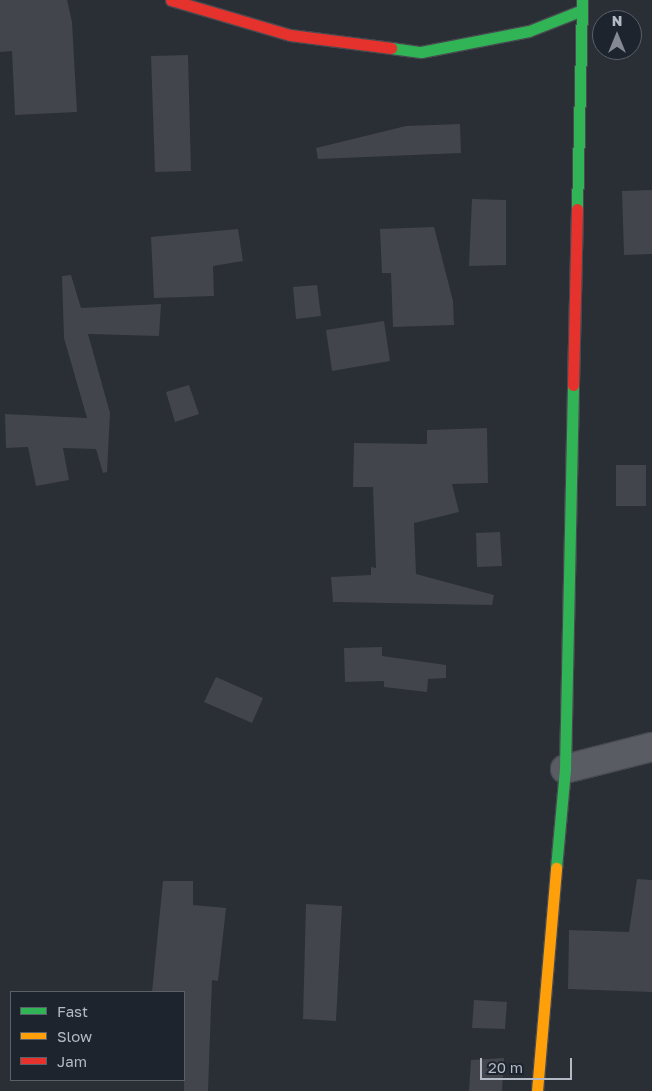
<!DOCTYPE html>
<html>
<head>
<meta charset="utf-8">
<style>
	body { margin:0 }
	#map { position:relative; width:652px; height:1091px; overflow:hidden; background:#2a2e35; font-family:"Golos Text",sans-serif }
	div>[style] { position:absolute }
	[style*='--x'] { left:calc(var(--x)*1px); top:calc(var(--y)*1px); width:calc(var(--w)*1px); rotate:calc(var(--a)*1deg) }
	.building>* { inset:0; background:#42454b }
	.roads { filter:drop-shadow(1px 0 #484a50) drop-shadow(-1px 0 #484a50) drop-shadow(0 1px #484a50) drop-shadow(0 -1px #484a50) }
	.street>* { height:28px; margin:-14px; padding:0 14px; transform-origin:14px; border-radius:14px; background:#595c63 }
	.fast>* { height:11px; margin:-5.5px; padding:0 5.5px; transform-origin:5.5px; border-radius:5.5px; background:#30b455 }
	.slow>* { height:11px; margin:-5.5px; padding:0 5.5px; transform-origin:5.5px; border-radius:5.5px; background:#ff9f0a }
	.jam>* { height:11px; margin:-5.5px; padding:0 5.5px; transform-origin:5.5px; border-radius:5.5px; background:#e5322d }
	span { translate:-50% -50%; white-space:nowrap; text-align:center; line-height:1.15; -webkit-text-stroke:4px #1e242e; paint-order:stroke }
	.legend { position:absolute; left:10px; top:991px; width:175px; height:90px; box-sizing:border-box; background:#1e242e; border:1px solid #5a606a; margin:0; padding:6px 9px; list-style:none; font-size:15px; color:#b4bac5 }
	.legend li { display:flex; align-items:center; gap:10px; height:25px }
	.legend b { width:25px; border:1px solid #5a606a }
	.north { position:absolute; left:592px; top:10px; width:50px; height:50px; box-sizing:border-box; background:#1e242e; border:1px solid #5a606a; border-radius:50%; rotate:0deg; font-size:14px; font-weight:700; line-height:20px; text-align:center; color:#b4bac5 }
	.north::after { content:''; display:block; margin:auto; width:18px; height:22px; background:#848993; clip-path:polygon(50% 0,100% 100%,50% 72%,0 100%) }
	.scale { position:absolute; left:480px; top:1058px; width:92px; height:22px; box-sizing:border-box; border:2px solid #b4bac5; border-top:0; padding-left:6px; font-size:15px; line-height:18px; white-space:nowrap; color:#b4bac5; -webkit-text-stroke:4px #1e242e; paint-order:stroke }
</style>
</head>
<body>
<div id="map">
	<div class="building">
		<div style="clip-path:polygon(0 0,67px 0,72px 22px,77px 112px,15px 115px,12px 51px,0 52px)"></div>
		<div style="clip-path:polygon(188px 55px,191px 171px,155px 172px,151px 56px)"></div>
		<div style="clip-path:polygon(460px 124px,461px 153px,318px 159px,316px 148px,406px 126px)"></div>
		<div style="clip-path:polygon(652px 190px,652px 254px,624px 255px,622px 191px)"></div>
		<div style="clip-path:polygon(472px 199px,506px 200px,506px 265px,469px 266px)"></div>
		<div style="clip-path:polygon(434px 227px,453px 301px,454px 325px,393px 327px,391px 273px,382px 273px,380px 229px)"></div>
		<div style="clip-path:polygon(238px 229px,243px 261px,213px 266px,214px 296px,154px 298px,151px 237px)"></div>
		<div style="clip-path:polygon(71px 275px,81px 308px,161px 304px,159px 336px,88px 334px,110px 413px,107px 472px,103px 473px,96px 449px,63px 448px,69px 480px,36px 486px,28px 447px,6px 448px,5px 414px,87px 418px,64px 338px,62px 276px)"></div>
		<div style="clip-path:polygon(317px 285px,321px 316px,296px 319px,293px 287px)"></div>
		<div style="clip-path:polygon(384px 321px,390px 361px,332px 371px,326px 330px)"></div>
		<div style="clip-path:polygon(189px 385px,199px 414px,175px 422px,166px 392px)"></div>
		<div style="clip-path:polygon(487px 428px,488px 483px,452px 484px,459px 512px,414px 523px,416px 574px,494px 595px,492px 605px,333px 602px,331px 577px,371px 575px,371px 567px,376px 568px,373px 487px,353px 487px,354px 443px,427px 444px,427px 430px)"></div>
		<div style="clip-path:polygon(616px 465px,646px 465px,646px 506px,616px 506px)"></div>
		<div style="clip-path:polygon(500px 532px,502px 566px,477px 567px,476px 533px)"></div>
		<div style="clip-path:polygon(382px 647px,382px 656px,446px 665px,446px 678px,428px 679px,427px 692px,384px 687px,384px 681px,345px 682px,344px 648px)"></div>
		<div style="clip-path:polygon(216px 677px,263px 698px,252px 723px,204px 702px)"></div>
		<div style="clip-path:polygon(637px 879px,652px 880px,652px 992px,568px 989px,569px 930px,629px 932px)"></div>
		<div style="clip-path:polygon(163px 881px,193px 881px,193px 905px,226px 908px,218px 981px,212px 980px,208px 1091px,184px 1091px,184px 992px,152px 992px)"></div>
		<div style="clip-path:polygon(306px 904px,342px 906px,336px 1021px,303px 1019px)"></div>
		<div style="clip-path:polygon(474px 1000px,507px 1002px,505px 1029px,472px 1028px)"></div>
		<div style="clip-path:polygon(504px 1058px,502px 1091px,469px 1091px,471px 1060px)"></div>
	</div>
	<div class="roads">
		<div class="street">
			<div style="--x:565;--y:769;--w:90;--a:-14.2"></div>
		</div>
		<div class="fast">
			<div style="--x:391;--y:48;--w:30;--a:8"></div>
			<div style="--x:421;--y:52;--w:110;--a:-11"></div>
			<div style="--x:529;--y:31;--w:57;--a:-21.6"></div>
			<div style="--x:577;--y:209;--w:209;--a:-88.6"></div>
			<div style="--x:556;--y:868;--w:99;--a:-84.8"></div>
			<div style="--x:565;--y:769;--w:384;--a:-88.8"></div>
		</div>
		<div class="slow">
			<div style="--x:537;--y:1091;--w:224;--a:-85.1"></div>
		</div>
		<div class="jam">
			<div style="--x:171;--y:0;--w:124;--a:16.4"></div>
			<div style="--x:290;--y:35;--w:102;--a:7.3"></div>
			<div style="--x:573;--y:385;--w:176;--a:-88.7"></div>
		</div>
	</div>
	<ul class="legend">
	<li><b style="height:6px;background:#30b455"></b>Fast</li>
	<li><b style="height:6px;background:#ff9f0a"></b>Slow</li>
	<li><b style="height:6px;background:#e5322d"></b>Jam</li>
	</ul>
	<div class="north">N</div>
	<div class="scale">20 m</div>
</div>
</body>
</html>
